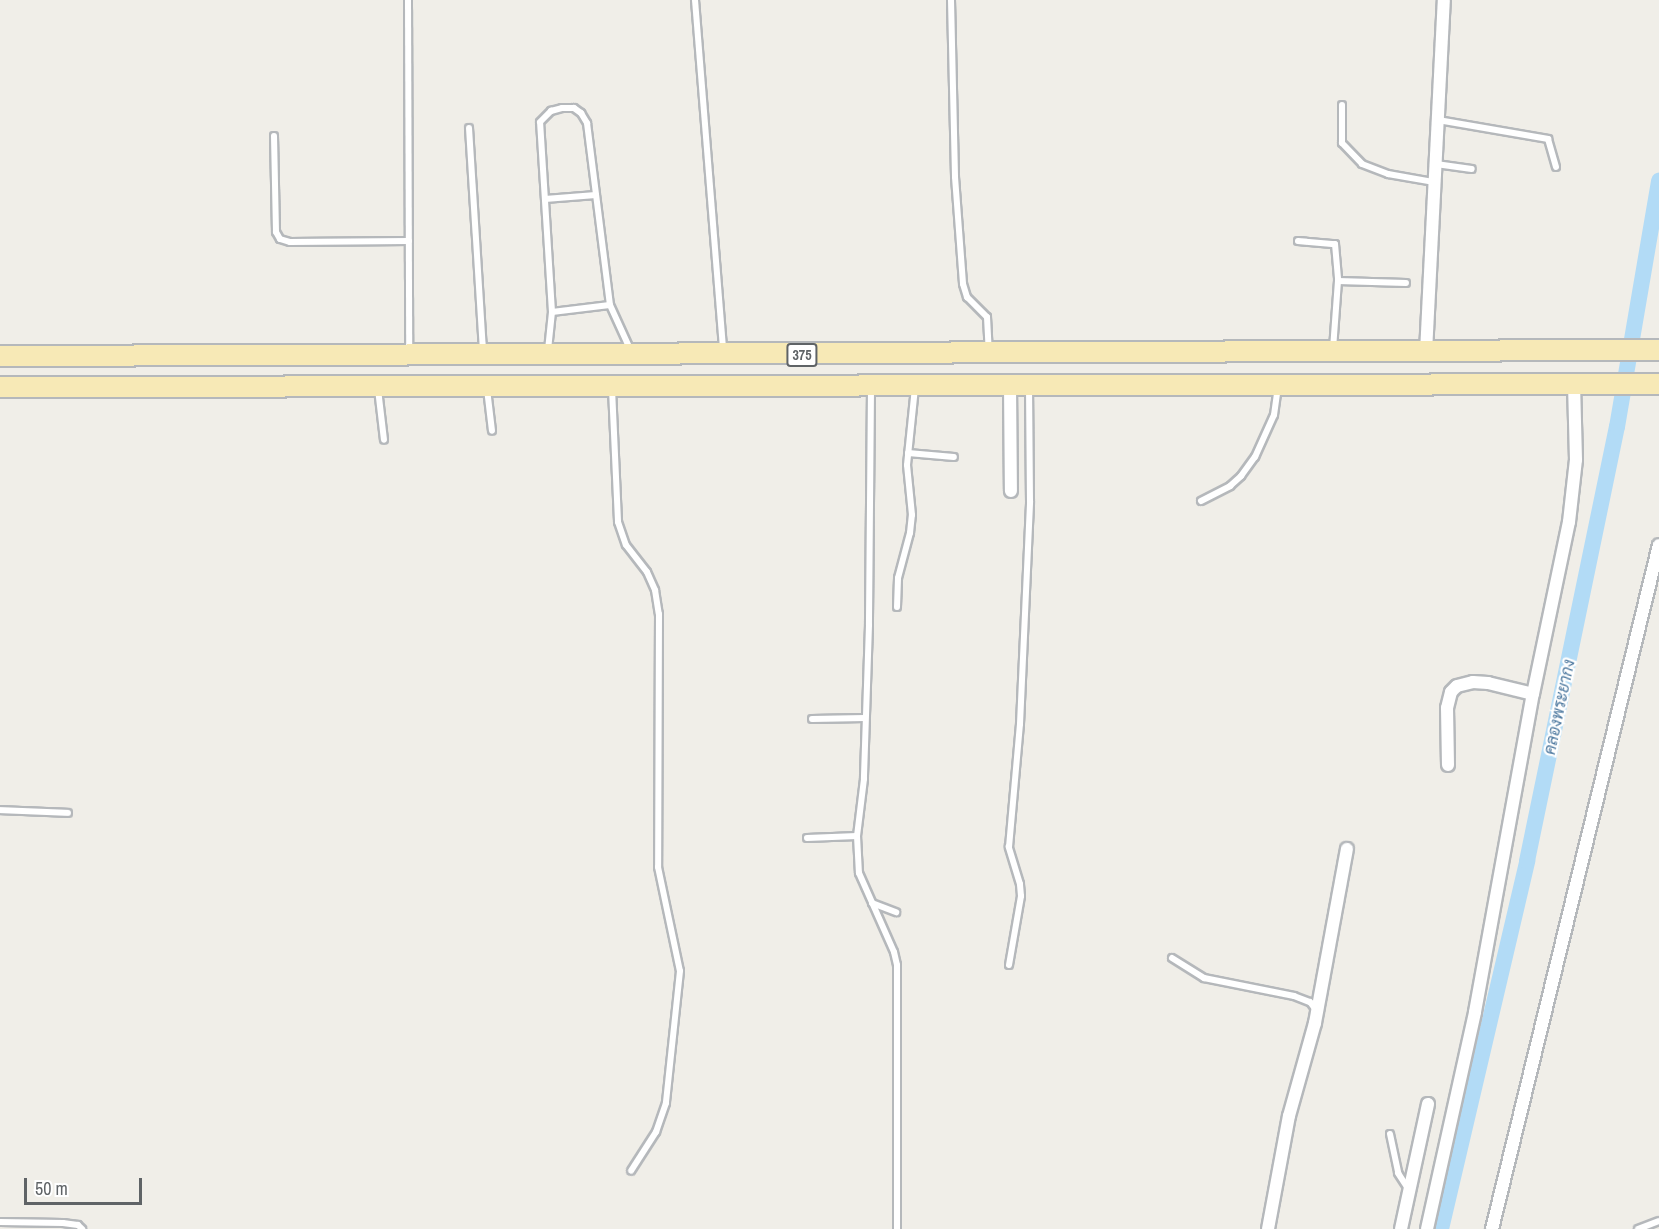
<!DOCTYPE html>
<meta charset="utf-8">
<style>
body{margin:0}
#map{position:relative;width:1659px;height:1229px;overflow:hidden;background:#f0eee8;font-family:"Archivo Narrow",Sarabun,sans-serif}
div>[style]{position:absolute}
.canal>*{height:16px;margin:-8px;padding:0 8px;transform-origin:8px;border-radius:8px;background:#b2dbf6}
.roads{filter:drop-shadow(2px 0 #b5b8bb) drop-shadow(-2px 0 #b5b8bb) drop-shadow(0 2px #b5b8bb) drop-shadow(0 -2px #b5b8bb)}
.service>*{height:6px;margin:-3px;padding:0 3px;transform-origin:3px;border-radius:3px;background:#fff}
.minor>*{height:12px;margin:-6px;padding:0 6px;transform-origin:6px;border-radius:6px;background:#fff}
.primary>*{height:20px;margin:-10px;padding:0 10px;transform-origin:10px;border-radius:10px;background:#f7e9b6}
span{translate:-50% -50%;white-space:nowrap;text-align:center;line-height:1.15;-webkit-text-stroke:4.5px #fff;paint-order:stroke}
.shield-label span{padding:2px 4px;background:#fff;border:2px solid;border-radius:4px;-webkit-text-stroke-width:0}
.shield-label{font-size:14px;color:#5f6366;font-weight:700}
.water-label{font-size:16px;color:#4c789f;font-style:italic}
.scale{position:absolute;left:24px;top:1178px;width:118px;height:27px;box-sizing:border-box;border:3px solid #5f6366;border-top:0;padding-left:8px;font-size:18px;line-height:21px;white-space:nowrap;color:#5f6366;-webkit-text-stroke:4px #fff;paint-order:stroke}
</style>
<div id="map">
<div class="canal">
<div style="left:1441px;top:1229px;width:378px;rotate:-76.8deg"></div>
<div style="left:1527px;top:861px;width:443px;rotate:-78.3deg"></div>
<div style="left:1617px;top:427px;width:250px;rotate:-80.3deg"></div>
</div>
<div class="roads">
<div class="service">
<div style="left:408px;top:0;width:350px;rotate:89.8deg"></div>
<div style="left:695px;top:0;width:352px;rotate:85.4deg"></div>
<div style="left:951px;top:0;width:177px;rotate:88.7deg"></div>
<div style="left:955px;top:177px;width:107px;rotate:85.7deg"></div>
<div style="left:963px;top:284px;width:14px;rotate:73deg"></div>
<div style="left:967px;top:297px;width:28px;rotate:45deg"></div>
<div style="left:987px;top:317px;width:34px;rotate:87deg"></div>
<div style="left:1342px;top:105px;width:38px;rotate:90deg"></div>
<div style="left:1342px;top:143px;width:29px;rotate:46deg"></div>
<div style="left:1362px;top:164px;width:28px;rotate:21deg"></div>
<div style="left:1388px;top:174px;width:47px;rotate:9.9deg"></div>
<div style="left:1438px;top:120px;width:112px;rotate:9.8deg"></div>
<div style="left:1548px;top:139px;width:29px;rotate:74deg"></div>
<div style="left:469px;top:128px;width:224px;rotate:86.4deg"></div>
<div style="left:274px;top:136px;width:96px;rotate:88.8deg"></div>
<div style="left:276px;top:232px;width:8px;rotate:60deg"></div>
<div style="left:280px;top:239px;width:10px;rotate:17deg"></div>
<div style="left:290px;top:242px;width:119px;rotate:-0.5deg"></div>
<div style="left:1436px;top:164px;width:36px;rotate:8deg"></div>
<div style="left:545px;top:199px;width:51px;rotate:-4.5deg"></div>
<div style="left:1298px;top:241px;width:37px;rotate:5deg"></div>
<div style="left:1335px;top:244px;width:37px;rotate:85deg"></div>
<div style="left:552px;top:312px;width:58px;rotate:-6.9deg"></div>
<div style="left:1333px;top:349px;width:68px;rotate:-85.8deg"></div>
<div style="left:1338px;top:281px;width:68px;rotate:1.7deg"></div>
<div style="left:548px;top:350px;width:38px;rotate:-84deg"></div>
<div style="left:552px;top:312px;width:190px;rotate:-93.6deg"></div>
<div style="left:540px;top:122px;width:16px;rotate:-45deg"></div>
<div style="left:551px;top:111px;width:11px;rotate:-15deg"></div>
<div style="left:562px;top:108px;width:12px"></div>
<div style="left:574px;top:108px;width:9px;rotate:36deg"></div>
<div style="left:581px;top:113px;width:12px;rotate:59deg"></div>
<div style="left:587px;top:123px;width:183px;rotate:82.8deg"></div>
<div style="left:610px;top:305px;width:51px;rotate:65.5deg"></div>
<div style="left:378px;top:389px;width:51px;rotate:83.3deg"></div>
<div style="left:487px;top:389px;width:42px;rotate:83.2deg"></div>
<div style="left:612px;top:389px;width:133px;rotate:87.4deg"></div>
<div style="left:618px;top:522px;width:24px;rotate:71deg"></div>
<div style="left:626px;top:545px;width:34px;rotate:52deg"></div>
<div style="left:647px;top:572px;width:20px;rotate:66deg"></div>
<div style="left:655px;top:590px;width:24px;rotate:81deg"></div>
<div style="left:659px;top:614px;width:253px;rotate:90.2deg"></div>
<div style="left:658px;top:867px;width:106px;rotate:78.1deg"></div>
<div style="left:680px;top:971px;width:133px;rotate:96.1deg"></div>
<div style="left:666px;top:1103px;width:31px;rotate:109deg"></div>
<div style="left:656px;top:1132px;width:46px;rotate:122.7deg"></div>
<div style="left:871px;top:389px;width:236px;rotate:90.5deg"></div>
<div style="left:869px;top:625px;width:154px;rotate:91.9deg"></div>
<div style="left:864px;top:779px;width:57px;rotate:97deg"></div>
<div style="left:857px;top:836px;width:37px;rotate:87deg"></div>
<div style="left:859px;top:873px;width:86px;rotate:66.1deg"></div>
<div style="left:894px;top:952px;width:13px;rotate:77deg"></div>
<div style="left:897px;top:965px;width:264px;rotate:90deg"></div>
<div style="left:908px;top:453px;width:46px;rotate:5deg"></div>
<div style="left:1201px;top:501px;width:33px;rotate:-27deg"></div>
<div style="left:1230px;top:486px;width:15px;rotate:-42deg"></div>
<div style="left:1241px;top:476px;width:24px;rotate:-54deg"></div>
<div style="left:1255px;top:457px;width:46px;rotate:-65.7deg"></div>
<div style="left:1274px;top:415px;width:27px;rotate:-82deg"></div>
<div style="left:897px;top:607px;width:29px;rotate:-88deg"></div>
<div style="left:898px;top:578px;width:47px;rotate:-75.1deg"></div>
<div style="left:910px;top:533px;width:18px;rotate:-84deg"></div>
<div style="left:912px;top:515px;width:50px;rotate:-95.7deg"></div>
<div style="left:907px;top:465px;width:77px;rotate:-84.1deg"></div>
<div style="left:812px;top:719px;width:53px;rotate:-1.1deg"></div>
<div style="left:0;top:810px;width:68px;rotate:2.5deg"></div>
<div style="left:807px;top:838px;width:50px;rotate:-2.3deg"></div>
<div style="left:872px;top:903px;width:26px;rotate:21deg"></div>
<div style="left:1172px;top:958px;width:38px;rotate:32deg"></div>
<div style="left:1204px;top:978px;width:92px;rotate:11.3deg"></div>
<div style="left:1294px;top:996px;width:17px;rotate:21deg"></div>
<div style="left:1310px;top:1002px;width:10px;rotate:53deg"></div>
<div style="left:1009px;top:965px;width:70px;rotate:-80.1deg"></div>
<div style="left:1021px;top:896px;width:12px;rotate:-95deg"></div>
<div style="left:1020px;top:884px;width:39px;rotate:-107deg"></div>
<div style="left:1009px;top:847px;width:123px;rotate:-84.9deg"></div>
<div style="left:1020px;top:724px;width:223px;rotate:-87.4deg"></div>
<div style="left:1030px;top:501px;width:112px;rotate:-90.5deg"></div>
<div style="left:1390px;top:1134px;width:40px;rotate:78deg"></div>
<div style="left:1398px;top:1173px;width:20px;rotate:57deg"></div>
<div style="left:0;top:1222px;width:63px;rotate:0.9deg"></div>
<div style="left:63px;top:1223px;width:15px;rotate:8deg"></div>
<div style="left:78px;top:1225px;width:6px;rotate:45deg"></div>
<div style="left:1638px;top:1229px;width:22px;rotate:-21deg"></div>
</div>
<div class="minor">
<div style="left:1426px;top:352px;width:352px;rotate:-87.1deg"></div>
<div style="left:1010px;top:385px;width:106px;rotate:89.5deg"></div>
<div style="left:1448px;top:765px;width:57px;rotate:-91deg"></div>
<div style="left:1447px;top:708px;width:16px;rotate:-76deg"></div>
<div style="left:1451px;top:692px;width:8px;rotate:-45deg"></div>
<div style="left:1457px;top:686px;width:16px;rotate:-14deg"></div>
<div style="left:1473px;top:682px;width:15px;rotate:4deg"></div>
<div style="left:1488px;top:683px;width:46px;rotate:13.7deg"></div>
<div style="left:1268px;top:1229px;width:115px;rotate:-79.5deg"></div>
<div style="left:1289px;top:1116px;width:97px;rotate:-74.4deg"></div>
<div style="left:1315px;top:1023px;width:177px;rotate:-79.6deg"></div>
<div style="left:1401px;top:1229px;width:128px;rotate:-77.8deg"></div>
<div style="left:1427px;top:1229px;width:222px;rotate:-77.5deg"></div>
<div style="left:1475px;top:1012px;width:323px;rotate:-79.7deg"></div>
<div style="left:1533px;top:694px;width:176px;rotate:-78.2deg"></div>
<div style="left:1569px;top:522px;width:62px;rotate:-83.6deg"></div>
<div style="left:1576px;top:460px;width:76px;rotate:-91.5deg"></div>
<div style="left:1492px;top:1229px;width:704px;rotate:-76.28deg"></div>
</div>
<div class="primary">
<div style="left:0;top:356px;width:1659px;rotate:-0.21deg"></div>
<div style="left:0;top:387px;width:1659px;rotate:-0.1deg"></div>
</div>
</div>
<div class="shield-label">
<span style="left:802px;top:355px">375</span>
</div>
<div class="water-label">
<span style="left:1559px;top:707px;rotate:-78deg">คลองพระยากง</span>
</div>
<div class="scale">50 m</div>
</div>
